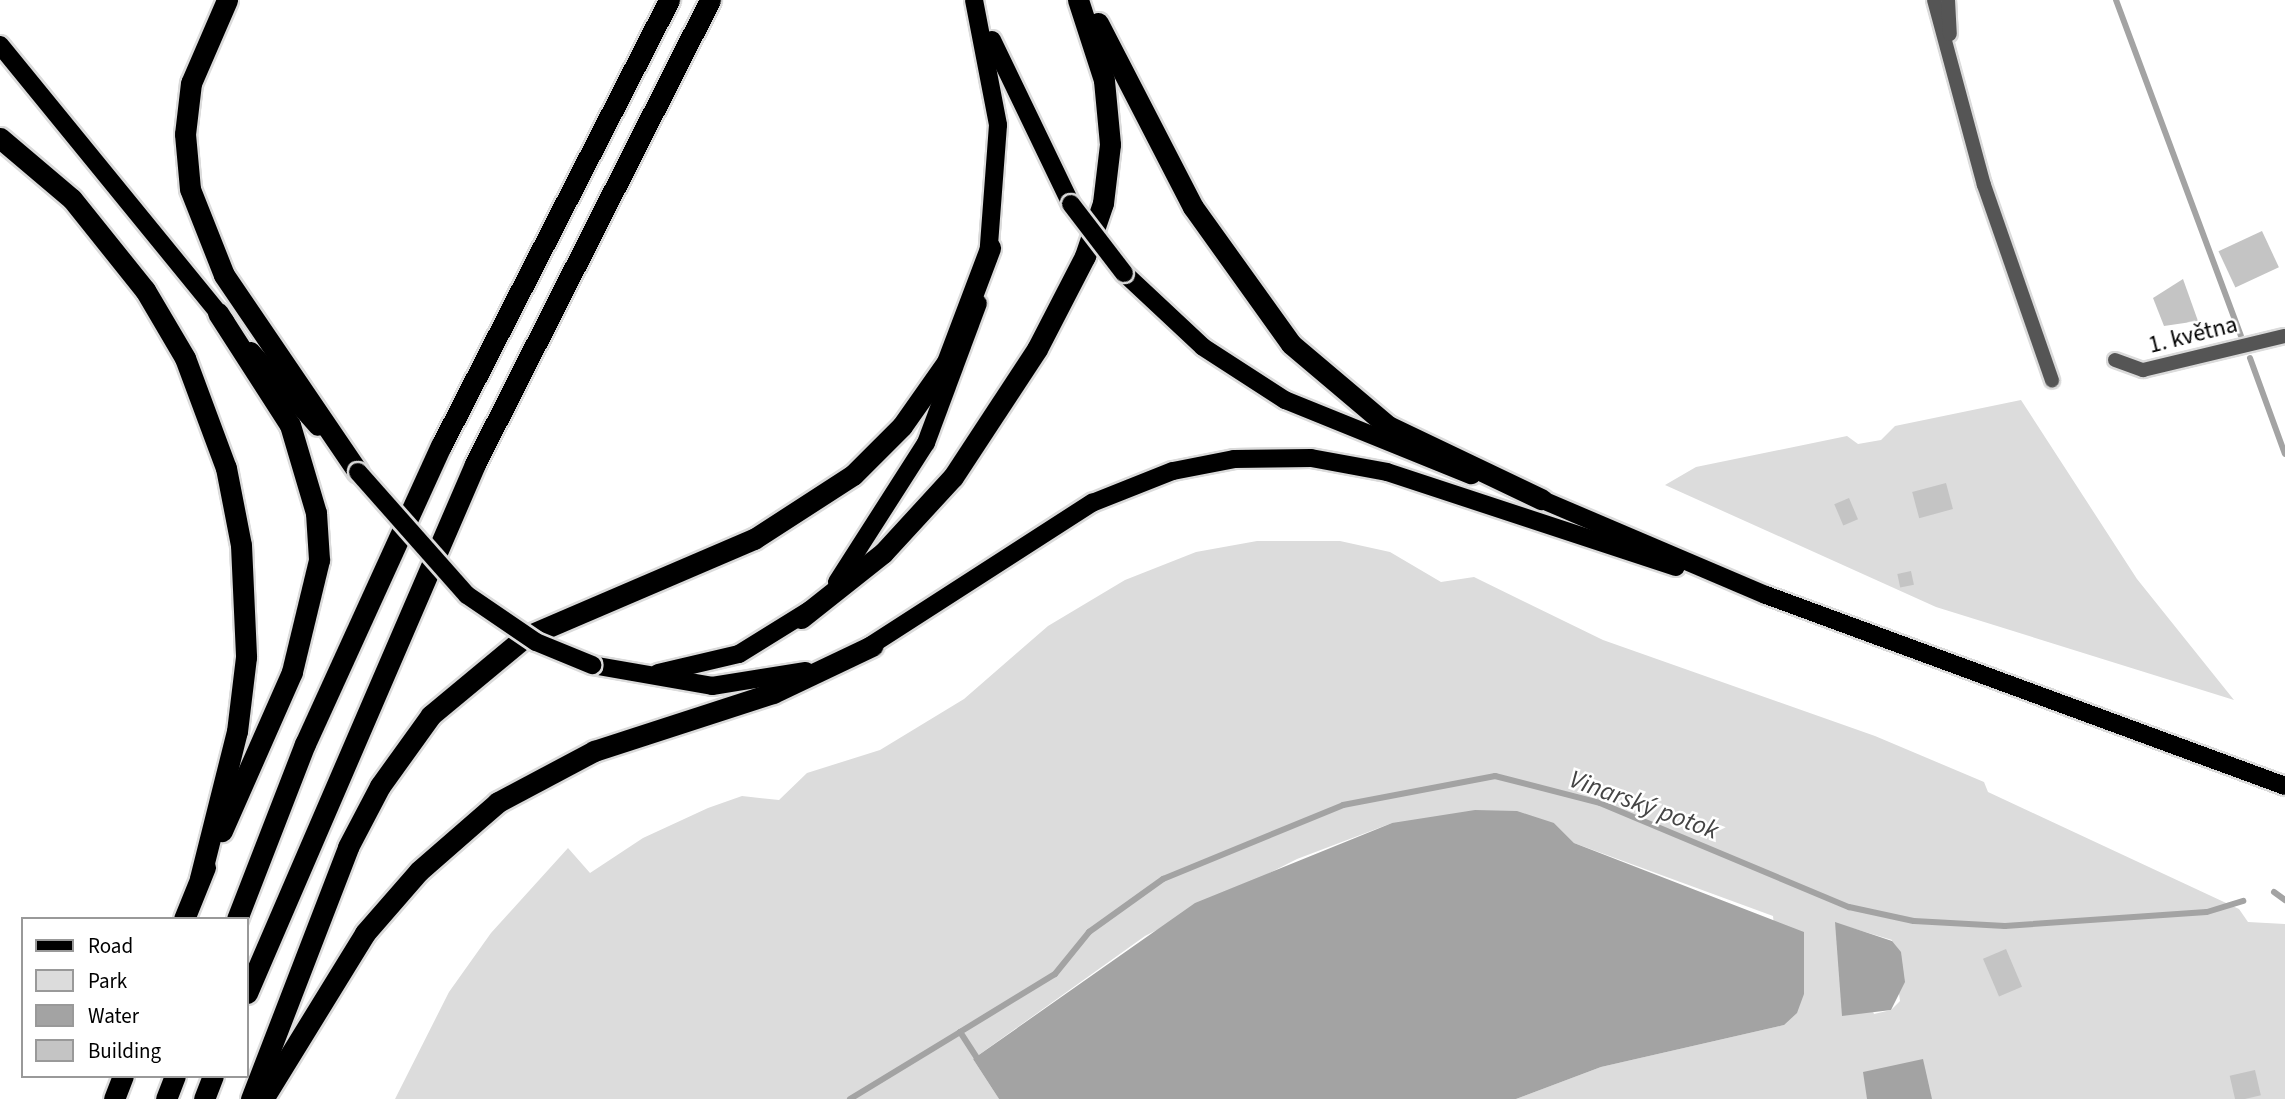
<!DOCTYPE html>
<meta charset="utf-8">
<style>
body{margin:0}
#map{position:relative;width:2285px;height:1099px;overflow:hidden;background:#fff;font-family:"Source Sans 3",sans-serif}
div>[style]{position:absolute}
.green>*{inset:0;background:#dcdcdc}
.water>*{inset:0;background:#a3a3a3}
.stream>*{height:6px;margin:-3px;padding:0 3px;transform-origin:3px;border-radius:3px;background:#a3a3a3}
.building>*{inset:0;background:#c4c4c4;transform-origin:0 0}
.roads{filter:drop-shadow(2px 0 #dbdbdb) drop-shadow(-2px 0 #dbdbdb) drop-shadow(0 2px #dbdbdb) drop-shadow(0 -2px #dbdbdb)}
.street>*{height:14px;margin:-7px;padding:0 7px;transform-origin:7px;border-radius:7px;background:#555}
.primary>*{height:18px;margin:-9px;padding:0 9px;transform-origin:9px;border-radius:9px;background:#000}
.highway>*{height:21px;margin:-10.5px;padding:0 10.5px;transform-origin:10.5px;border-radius:10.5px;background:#000}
.bridges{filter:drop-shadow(2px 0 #dbdbdb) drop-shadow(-2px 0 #dbdbdb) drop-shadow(0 2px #dbdbdb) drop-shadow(0 -2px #dbdbdb)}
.primary-bridge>*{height:18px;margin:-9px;padding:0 9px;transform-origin:9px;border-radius:9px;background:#000}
span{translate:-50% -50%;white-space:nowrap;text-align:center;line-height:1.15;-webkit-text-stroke:5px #fff;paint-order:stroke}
.street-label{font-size:24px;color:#000}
.water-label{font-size:26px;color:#444;font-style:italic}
.legend{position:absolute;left:21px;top:917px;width:228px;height:161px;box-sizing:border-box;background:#fff;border:2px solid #999;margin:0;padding:9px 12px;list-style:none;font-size:21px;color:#000}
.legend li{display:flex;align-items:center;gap:14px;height:35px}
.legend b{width:35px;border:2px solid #999}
</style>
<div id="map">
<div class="green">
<div style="clip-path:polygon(2021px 400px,2137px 579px,2234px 700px,1936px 607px,1665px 485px,1696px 467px,1847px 436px,1858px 444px,1881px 440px,1895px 426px)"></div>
<div style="clip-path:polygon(evenodd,1257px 541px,1340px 541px,1390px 552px,1441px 582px,1474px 577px,1603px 640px,1875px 736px,1984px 782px,1988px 792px,2239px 909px,2248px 922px,2285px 924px,2285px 1099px,1516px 1099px,1601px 1067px,1784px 1025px,1773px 916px,1574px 843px,1554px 823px,1392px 823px,1297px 859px,1145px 936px,973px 1059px,999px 1099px,395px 1099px,449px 992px,491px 933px,568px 848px,590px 873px,643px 838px,708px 808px,742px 796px,779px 800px,807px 773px,880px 750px,964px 699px,1048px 626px,1125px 580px,1196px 552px,1257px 541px,1835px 923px,1892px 940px,1900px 1001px,1891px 1010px,1874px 1014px,1835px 923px)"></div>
</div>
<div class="water">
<div style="clip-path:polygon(1475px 810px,1517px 811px,1554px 823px,1574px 843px,1804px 932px,1804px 994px,1797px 1013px,1784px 1025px,1601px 1067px,1516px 1099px,999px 1099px,973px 1059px,1195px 903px,1392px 823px)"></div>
<div style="clip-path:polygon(1835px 922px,1892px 941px,1901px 952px,1905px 982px,1891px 1010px,1842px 1016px)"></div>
<div style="clip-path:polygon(1923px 1059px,1932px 1099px,1867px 1099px,1863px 1072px)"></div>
</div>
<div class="stream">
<div style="left:2116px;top:0;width:358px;rotate:69.6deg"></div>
<div style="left:2250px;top:358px;width:102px;rotate:70deg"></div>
<div style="left:2274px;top:892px;width:14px;rotate:36deg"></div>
<div style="left:977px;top:1058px;width:31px;rotate:-123deg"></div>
<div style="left:960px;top:1032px;width:111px;rotate:-31.4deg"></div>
<div style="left:1055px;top:974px;width:54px;rotate:-51deg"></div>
<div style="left:1089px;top:932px;width:91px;rotate:-35.6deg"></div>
<div style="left:1163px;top:879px;width:195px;rotate:-22.3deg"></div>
<div style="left:1343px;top:805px;width:155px;rotate:-10.8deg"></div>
<div style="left:1495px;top:776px;width:108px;rotate:14.4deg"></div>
<div style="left:1600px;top:803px;width:270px;rotate:22.7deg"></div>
<div style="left:1849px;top:907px;width:66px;rotate:12.2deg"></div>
<div style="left:1914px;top:921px;width:91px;rotate:3.1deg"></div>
<div style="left:2005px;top:926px;width:202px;rotate:-4deg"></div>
<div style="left:2207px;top:912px;width:38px;rotate:-17deg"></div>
<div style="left:850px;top:1099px;width:129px;rotate:-31.3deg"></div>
</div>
<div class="building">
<div style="left:2262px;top:231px;width:40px;height:48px;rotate:65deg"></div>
<div style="clip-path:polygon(2183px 279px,2198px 321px,2164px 326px,2153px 298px)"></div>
<div style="left:1946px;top:483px;width:27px;height:35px;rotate:75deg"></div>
<div style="left:1849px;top:498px;width:23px;height:16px;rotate:67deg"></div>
<div style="left:1911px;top:571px;width:14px;height:14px;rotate:78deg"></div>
<div style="left:2006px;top:949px;width:41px;height:25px;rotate:67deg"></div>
<div style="left:2255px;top:1070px;width:26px;height:26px;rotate:77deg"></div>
</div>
<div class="roads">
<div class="street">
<div style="left:1934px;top:0;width:192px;rotate:74.9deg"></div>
<div style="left:1984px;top:185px;width:207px;rotate:70.8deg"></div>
<div style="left:1948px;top:0;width:34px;rotate:87deg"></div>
<div style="left:2115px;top:360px;width:30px;rotate:20deg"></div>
<div style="left:2143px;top:370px;width:146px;rotate:-13.5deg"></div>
</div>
<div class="primary">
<div style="left:974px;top:0;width:127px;rotate:79.1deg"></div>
<div style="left:998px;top:125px;width:134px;rotate:94.3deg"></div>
<div style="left:992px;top:40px;width:182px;rotate:64.3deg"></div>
<div style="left:0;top:45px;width:357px;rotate:50.8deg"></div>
<div style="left:1124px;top:273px;width:108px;rotate:43.1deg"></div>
<div style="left:1203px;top:347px;width:98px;rotate:32.9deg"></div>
<div style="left:1285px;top:400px;width:201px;rotate:22deg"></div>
<div style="left:251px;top:351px;width:101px;rotate:48.6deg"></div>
<div style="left:1531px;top:495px;width:255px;rotate:23.1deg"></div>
<div style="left:1766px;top:595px;width:553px;rotate:20.2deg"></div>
<div style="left:837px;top:582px;width:165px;rotate:-57.4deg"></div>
<div style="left:926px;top:443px;width:149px;rotate:-69.6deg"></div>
<div style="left:862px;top:651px;width:274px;rotate:-32.8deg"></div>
<div style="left:1092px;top:503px;width:87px;rotate:-21.6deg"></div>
<div style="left:1173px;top:471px;width:62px;rotate:-11.1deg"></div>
<div style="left:1234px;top:459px;width:77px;rotate:-0.7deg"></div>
<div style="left:1311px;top:458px;width:77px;rotate:10.4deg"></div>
<div style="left:1387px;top:472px;width:304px;rotate:18.2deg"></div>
<div style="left:592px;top:665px;width:122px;rotate:9.9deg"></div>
<div style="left:712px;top:686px;width:95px;rotate:-9.1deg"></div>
<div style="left:658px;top:673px;width:83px;rotate:-13.2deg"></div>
<div style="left:739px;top:654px;width:84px;rotate:-31.8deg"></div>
</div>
<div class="highway">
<div style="left:227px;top:0;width:90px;rotate:113.4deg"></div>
<div style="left:191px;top:83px;width:51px;rotate:96.7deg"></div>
<div style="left:185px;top:134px;width:55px;rotate:84.8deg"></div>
<div style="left:190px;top:189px;width:92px;rotate:68.4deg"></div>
<div style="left:224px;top:275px;width:238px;rotate:55.8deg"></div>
<div style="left:1098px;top:23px;width:207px;rotate:62.7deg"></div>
<div style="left:1193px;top:207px;width:168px;rotate:54.4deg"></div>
<div style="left:1291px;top:344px;width:127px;rotate:40.2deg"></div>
<div style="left:1388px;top:426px;width:170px;rotate:25.5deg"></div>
<div style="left:0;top:138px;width:94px;rotate:40.3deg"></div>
<div style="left:72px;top:199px;width:117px;rotate:51.3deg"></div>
<div style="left:145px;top:290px;width:79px;rotate:59.5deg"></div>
<div style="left:185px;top:358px;width:117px;rotate:69.6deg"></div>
<div style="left:226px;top:468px;width:78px;rotate:79deg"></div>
<div style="left:241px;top:545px;width:112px;rotate:87.4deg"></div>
<div style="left:246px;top:657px;width:75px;rotate:96.9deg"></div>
<div style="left:237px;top:731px;width:152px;rotate:104.1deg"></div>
<div style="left:218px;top:313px;width:133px;rotate:57.3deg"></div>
<div style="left:290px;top:425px;width:92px;rotate:73.5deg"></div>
<div style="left:316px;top:513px;width:47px;rotate:86.3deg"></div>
<div style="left:319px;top:560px;width:115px;rotate:103.6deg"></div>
<div style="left:292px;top:672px;width:174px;rotate:113.8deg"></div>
<div style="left:801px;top:618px;width:105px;rotate:-38.4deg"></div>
<div style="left:883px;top:553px;width:103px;rotate:-47.4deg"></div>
<div style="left:953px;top:477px;width:153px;rotate:-56.7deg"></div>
<div style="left:1037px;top:349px;width:105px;rotate:-62.7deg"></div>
<div style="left:1085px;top:256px;width:56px;rotate:-71.2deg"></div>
<div style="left:1103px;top:203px;width:59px;rotate:-83.2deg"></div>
<div style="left:1110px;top:144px;width:64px;rotate:-95.4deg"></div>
<div style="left:1104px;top:80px;width:84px;rotate:-108deg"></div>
<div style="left:184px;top:919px;width:56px;rotate:-68deg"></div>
<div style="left:237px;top:919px;width:188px;rotate:-68.8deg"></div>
<div style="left:305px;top:744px;width:328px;rotate:-65.5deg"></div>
<div style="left:441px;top:446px;width:501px;rotate:-62.92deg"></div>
<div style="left:247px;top:993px;width:576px;rotate:-66.68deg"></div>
<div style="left:475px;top:464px;width:520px;rotate:-63.14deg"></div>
<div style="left:114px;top:1099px;width:25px;rotate:-69deg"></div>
<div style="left:166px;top:1099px;width:25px;rotate:-69deg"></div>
<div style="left:204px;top:1099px;width:25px;rotate:-69deg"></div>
<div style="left:251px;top:1099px;width:270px;rotate:-68.9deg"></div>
<div style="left:348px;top:847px;width:69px;rotate:-62.3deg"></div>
<div style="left:380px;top:786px;width:87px;rotate:-54.3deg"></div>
<div style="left:431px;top:715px;width:122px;rotate:-39.7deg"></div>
<div style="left:525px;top:637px;width:249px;rotate:-23.2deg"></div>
<div style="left:754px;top:539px;width:118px;rotate:-32.9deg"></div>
<div style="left:853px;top:475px;width:69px;rotate:-45deg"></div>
<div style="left:902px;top:426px;width:78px;rotate:-54.9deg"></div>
<div style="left:947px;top:362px;width:122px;rotate:-69.3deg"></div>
<div style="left:263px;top:1099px;width:195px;rotate:-58.4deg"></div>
<div style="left:365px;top:933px;width:82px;rotate:-48.9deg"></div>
<div style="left:419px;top:871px;width:105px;rotate:-41.1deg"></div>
<div style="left:498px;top:802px;width:109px;rotate:-28deg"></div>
<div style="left:594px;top:751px;width:188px;rotate:-18deg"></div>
<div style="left:773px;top:693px;width:110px;rotate:-25.4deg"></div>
</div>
</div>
<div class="bridges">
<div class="primary-bridge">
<div style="left:1071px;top:204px;width:87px;rotate:52.5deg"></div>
<div style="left:358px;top:472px;width:164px;rotate:48.5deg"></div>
<div style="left:467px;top:595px;width:83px;rotate:34.3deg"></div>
<div style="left:536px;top:642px;width:61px;rotate:22.3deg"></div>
</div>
</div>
<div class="street-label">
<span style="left:2193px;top:335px;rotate:-14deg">1. května</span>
</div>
<div class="water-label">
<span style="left:1644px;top:805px;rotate:20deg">Vinarský potok</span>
</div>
<ul class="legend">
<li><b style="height:9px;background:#000"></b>Road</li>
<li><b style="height:19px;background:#dcdcdc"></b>Park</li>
<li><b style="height:19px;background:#a3a3a3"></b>Water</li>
<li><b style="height:19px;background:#c4c4c4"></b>Building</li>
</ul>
</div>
